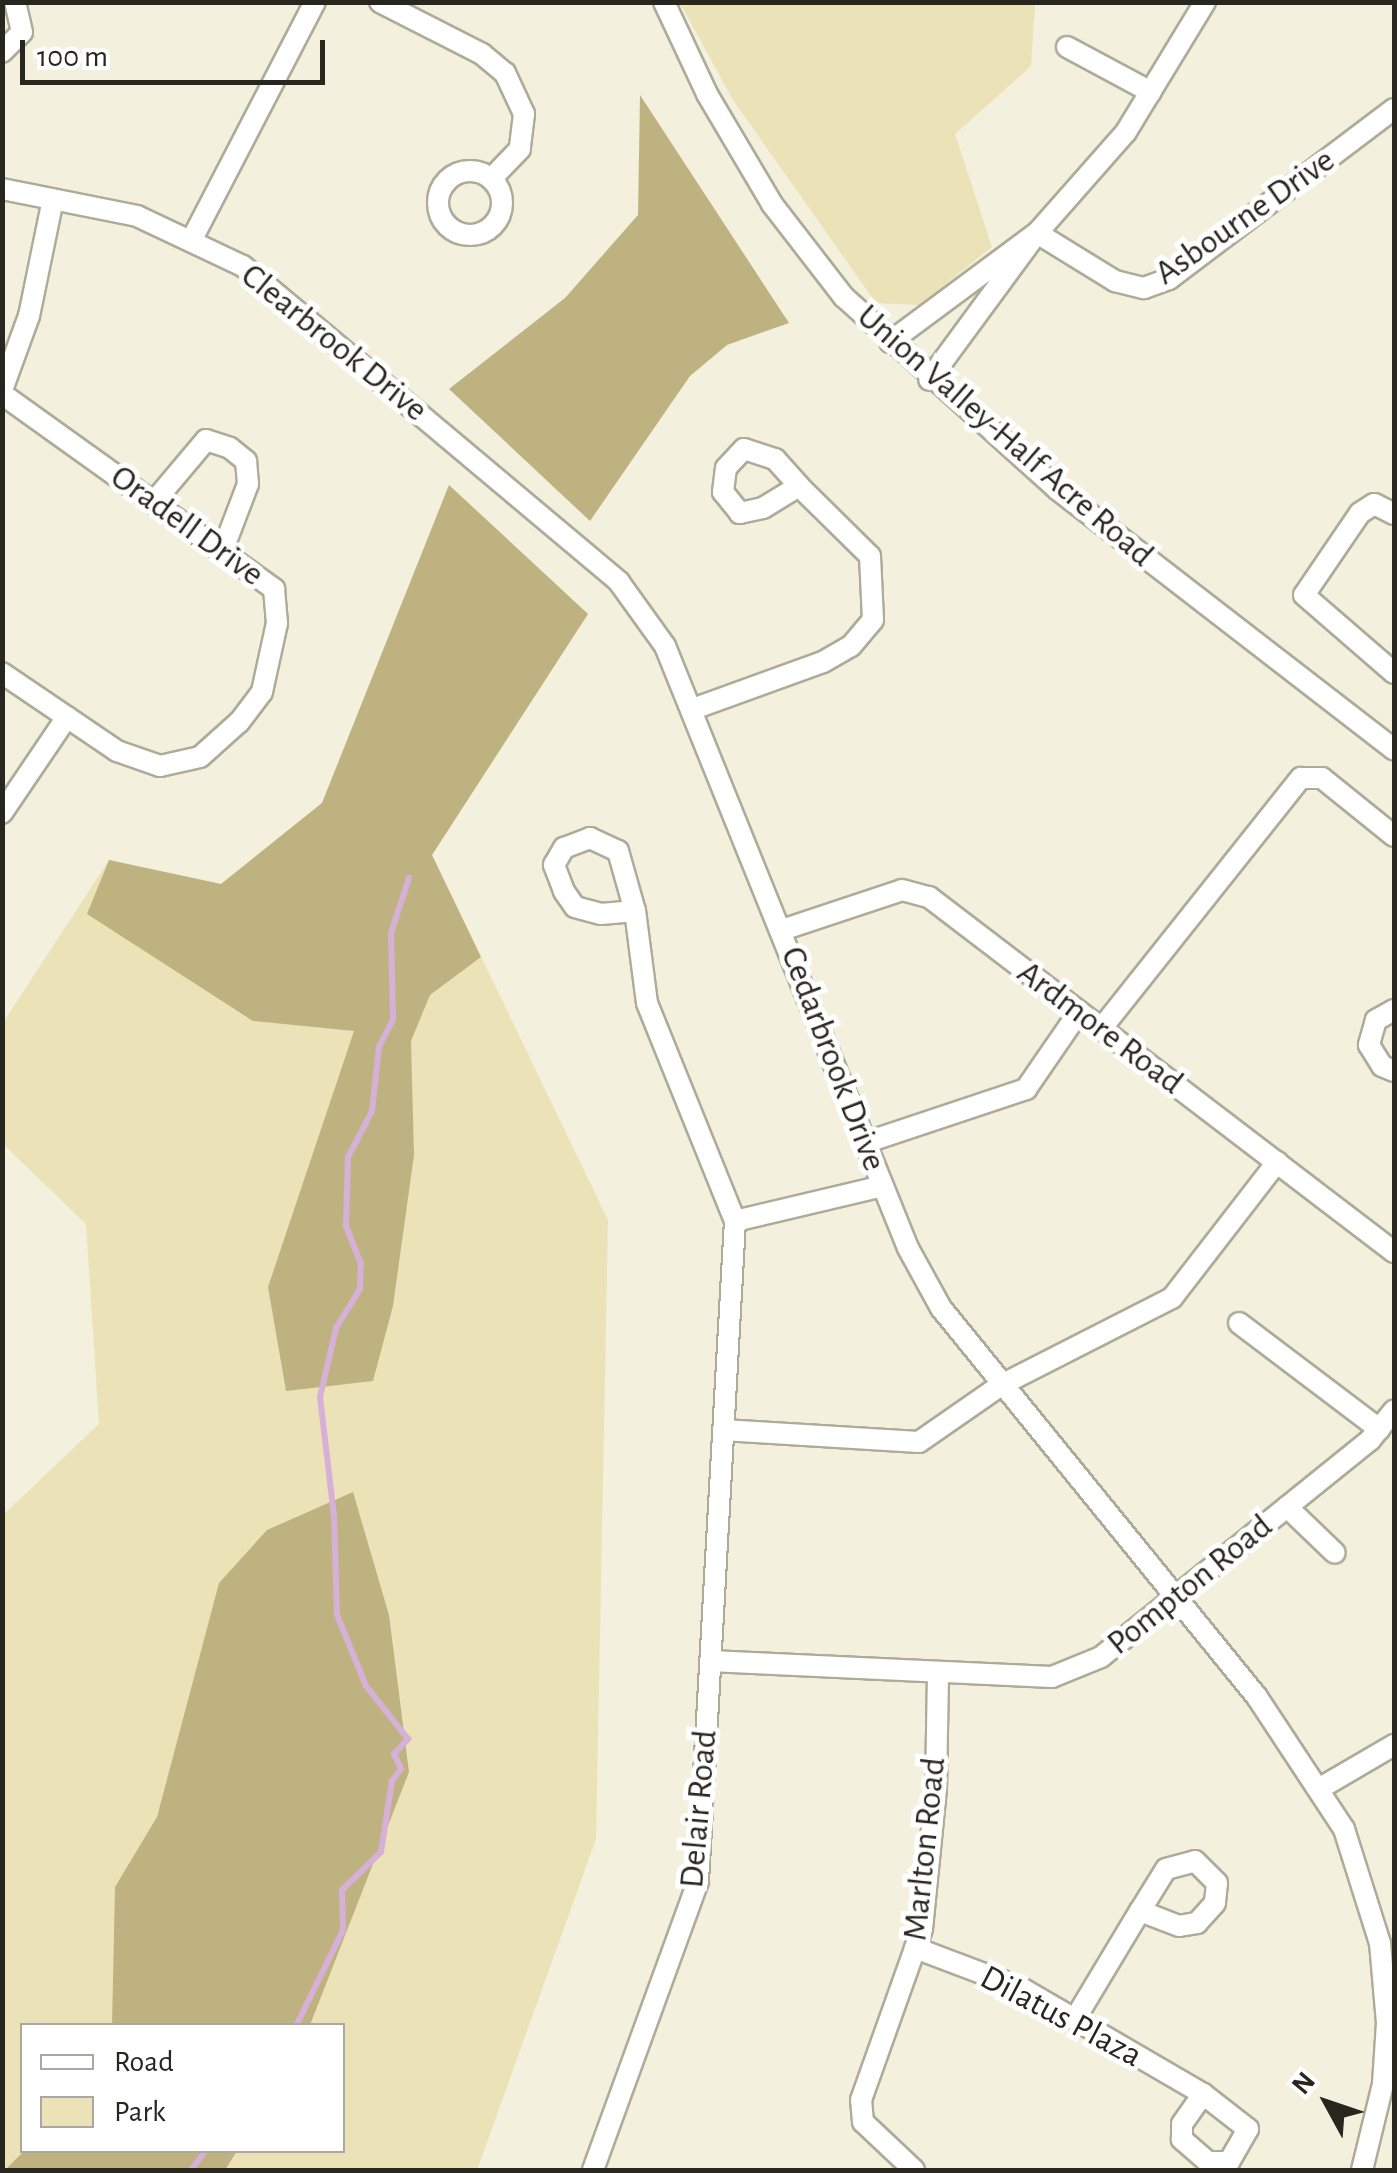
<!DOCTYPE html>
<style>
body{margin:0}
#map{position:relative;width:1397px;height:2173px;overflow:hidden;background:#f3f0dd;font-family:"Alegreya Sans",sans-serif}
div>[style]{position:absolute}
.green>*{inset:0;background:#ece2b7}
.forest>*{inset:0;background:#beb380}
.stream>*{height:6px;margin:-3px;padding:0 3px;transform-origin:3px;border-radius:3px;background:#d7b0d7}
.roads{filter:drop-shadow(2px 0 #aeab99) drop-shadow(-2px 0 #aeab99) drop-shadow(0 2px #aeab99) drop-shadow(0 -2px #aeab99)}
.minor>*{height:20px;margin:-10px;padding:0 10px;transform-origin:10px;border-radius:10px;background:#fff}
.minor>.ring{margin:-10px;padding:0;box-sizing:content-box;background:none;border:20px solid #fff;border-radius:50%}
span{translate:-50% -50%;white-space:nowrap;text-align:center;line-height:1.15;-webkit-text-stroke:10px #fff;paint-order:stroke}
.street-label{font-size:35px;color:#27261f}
.frame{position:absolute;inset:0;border:5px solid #27261f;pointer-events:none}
.legend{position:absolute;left:20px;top:2023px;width:325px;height:130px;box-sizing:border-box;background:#fff;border:2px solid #a9a8a5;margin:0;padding:12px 18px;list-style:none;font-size:30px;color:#27261f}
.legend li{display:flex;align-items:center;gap:20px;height:50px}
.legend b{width:50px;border:2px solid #a9a8a5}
.north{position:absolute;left:1277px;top:2053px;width:100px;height:100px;-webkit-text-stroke:8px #fff;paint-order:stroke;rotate:310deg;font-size:28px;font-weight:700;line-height:40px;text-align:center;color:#27261f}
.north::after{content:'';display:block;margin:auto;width:35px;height:45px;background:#27261f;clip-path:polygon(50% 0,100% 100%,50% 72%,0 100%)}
.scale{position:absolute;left:20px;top:40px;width:305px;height:45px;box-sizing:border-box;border:5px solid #27261f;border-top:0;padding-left:12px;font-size:30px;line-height:35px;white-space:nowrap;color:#27261f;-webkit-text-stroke:8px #fff;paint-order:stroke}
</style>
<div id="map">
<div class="green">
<div style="clip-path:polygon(680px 3px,1035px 3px,1031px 66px,955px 134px,992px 247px,919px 305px,876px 303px,733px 100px)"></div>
<div style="clip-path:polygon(evenodd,449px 485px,588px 614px,432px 855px,608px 1220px,596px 1839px,477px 2170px,3px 2170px,2px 1516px,99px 1424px,86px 1224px,3px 1144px,3px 1023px,109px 860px,221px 884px,322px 803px,449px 485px,22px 2026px,342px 2026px,342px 2150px,22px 2150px,22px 2026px)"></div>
</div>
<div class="forest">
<div style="clip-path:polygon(640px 95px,789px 323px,727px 345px,690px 376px,590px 521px,449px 389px,565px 298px,638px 215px)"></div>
<div style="clip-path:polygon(449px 485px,588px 614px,432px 855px,481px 957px,430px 995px,411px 1041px,414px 1155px,393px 1306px,373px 1381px,286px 1391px,268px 1287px,354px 1031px,253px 1021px,87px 914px,109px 860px,221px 884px,322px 803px)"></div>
<div style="clip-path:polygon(353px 1492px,389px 1615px,409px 1772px,310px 2025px,112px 2025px,115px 1887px,157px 1817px,219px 1583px,267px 1530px)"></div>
<div style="clip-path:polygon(25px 2150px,237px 2150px,237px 2151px,225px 2170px,5px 2170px)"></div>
</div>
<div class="stream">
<div style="left:296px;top:2026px;width:107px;rotate:-63.9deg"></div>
<div style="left:343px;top:1930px;width:40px;rotate:-91.4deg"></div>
<div style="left:342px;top:1890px;width:54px;rotate:-44.3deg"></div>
<div style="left:381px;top:1852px;width:72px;rotate:-81.2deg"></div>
<div style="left:392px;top:1781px;width:15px;rotate:-53deg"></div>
<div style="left:401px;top:1769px;width:17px;rotate:-115deg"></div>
<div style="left:394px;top:1754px;width:21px;rotate:-47deg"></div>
<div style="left:408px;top:1739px;width:68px;rotate:-128.4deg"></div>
<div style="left:366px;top:1686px;width:77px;rotate:-112.2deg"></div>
<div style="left:337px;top:1615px;width:99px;rotate:-91.7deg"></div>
<div style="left:334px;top:1516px;width:120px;rotate:-96.7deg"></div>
<div style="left:320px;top:1397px;width:71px;rotate:-76.9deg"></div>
<div style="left:336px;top:1328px;width:46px;rotate:-58.4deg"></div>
<div style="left:360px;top:1289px;width:25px;rotate:-88deg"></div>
<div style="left:361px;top:1264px;width:41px;rotate:-111.5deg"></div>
<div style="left:346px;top:1226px;width:69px;rotate:-88.3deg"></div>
<div style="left:348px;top:1157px;width:52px;rotate:-62.4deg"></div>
<div style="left:372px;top:1111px;width:64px;rotate:-83.8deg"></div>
<div style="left:379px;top:1047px;width:31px;rotate:-63deg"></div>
<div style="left:393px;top:1019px;width:86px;rotate:-91.3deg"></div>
<div style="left:391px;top:933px;width:58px;rotate:-71.9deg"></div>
<div style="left:191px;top:2170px;width:25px;rotate:-53deg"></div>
</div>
<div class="roads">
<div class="minor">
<div style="left:380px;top:2px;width:114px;rotate:27deg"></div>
<div style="left:482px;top:54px;width:30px;rotate:40deg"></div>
<div style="left:505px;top:73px;width:45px;rotate:65.1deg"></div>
<div style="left:524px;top:114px;width:35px;rotate:97deg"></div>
<div style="left:520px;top:149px;width:40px;rotate:134deg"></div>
<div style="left:664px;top:2px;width:102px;rotate:64.9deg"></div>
<div style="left:707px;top:94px;width:128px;rotate:59.4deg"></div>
<div style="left:772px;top:204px;width:118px;rotate:52.3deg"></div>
<div style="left:844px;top:297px;width:287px;rotate:42deg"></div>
<div style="left:1057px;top:489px;width:426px;rotate:37.7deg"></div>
<div style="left:1205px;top:2px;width:152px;rotate:121.3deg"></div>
<div style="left:1126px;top:132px;width:135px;rotate:131.4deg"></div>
<div style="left:1037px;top:233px;width:92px;rotate:31.6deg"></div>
<div style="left:1115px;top:281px;width:30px;rotate:14deg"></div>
<div style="left:1144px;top:288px;width:27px;rotate:-20deg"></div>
<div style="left:1169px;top:279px;width:282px;rotate:-37.1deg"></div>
<div style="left:1067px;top:47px;width:95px;rotate:28.2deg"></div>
<div style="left:2px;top:52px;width:28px;rotate:-45deg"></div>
<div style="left:22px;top:32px;width:31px;rotate:-103deg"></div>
<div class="ring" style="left:438px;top:171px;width:44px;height:44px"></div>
<div style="left:2px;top:189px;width:138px;rotate:11.3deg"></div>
<div style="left:137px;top:216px;width:117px;rotate:25.3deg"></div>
<div style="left:243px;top:266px;width:491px;rotate:40deg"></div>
<div style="left:619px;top:582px;width:79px;rotate:54.3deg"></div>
<div style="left:665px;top:646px;width:649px;rotate:68.02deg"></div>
<div style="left:908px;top:1248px;width:68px;rotate:61.2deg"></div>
<div style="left:941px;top:1308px;width:501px;rotate:50.91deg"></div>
<div style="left:1257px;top:1697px;width:158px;rotate:56.6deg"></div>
<div style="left:1344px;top:1829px;width:120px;rotate:72.5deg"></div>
<div style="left:1380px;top:1943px;width:80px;rotate:85deg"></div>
<div style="left:1387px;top:2023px;width:61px;rotate:93.8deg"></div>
<div style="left:1383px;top:2084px;width:89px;rotate:103.7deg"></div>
<div style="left:191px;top:241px;width:269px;rotate:-62.6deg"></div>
<div style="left:890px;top:342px;width:183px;rotate:-36.6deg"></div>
<div style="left:1037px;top:233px;width:182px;rotate:126.3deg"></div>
<div style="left:2px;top:390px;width:79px;rotate:-70deg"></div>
<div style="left:29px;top:316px;width:119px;rotate:-78.4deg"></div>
<div style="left:2px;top:394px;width:335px;rotate:35.6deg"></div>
<div style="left:274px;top:589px;width:34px;rotate:85deg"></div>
<div style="left:277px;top:623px;width:71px;rotate:102.3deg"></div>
<div style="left:262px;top:692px;width:38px;rotate:127deg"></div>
<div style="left:239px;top:722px;width:52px;rotate:138.1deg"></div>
<div style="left:200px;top:757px;width:41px;rotate:167.3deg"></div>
<div style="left:160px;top:766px;width:46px;rotate:-160.8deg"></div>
<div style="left:117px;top:751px;width:139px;rotate:-145.9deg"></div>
<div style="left:744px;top:449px;width:33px;rotate:18deg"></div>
<div style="left:775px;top:459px;width:36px;rotate:48deg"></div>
<div style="left:799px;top:486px;width:42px;rotate:148.6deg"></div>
<div style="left:763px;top:508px;width:24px;rotate:168deg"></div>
<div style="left:740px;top:513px;width:27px;rotate:-129deg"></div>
<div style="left:723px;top:492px;width:24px;rotate:-83deg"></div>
<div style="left:726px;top:468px;width:26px;rotate:-47deg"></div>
<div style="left:153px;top:503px;width:82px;rotate:-49.9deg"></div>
<div style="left:206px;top:440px;width:25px;rotate:18deg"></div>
<div style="left:230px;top:448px;width:21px;rotate:39deg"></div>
<div style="left:246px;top:461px;width:23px;rotate:85deg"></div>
<div style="left:248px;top:484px;width:73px;rotate:110.9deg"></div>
<div style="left:1394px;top:514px;width:22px;rotate:-153deg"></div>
<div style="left:1374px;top:504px;width:17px;rotate:147deg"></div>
<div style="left:1360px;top:513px;width:99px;rotate:124.3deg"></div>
<div style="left:1304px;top:595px;width:119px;rotate:40.9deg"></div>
<div style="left:693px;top:709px;width:138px;rotate:-19.9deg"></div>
<div style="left:823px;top:662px;width:32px;rotate:-30deg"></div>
<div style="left:851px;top:646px;width:34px;rotate:-50deg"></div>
<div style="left:873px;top:620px;width:64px;rotate:-92.7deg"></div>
<div style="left:870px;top:556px;width:100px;rotate:-135.4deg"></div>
<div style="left:2px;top:813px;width:116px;rotate:-55.9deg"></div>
<div style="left:590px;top:838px;width:31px;rotate:25deg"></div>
<div style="left:618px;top:851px;width:62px;rotate:74.2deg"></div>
<div style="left:635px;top:911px;width:34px;rotate:175deg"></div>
<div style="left:601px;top:914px;width:27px;rotate:-165deg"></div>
<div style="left:575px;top:907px;width:19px;rotate:-125deg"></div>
<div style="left:564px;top:891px;width:28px;rotate:-111deg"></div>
<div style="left:554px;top:865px;width:20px;rotate:-60deg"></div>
<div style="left:564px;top:848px;width:28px;rotate:-21deg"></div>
<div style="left:782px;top:930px;width:126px;rotate:-18.4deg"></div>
<div style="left:902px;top:890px;width:28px;rotate:15deg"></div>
<div style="left:929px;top:897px;width:585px;rotate:37.36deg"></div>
<div style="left:1394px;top:1010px;width:21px;rotate:151deg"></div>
<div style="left:1376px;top:1020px;width:26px;rotate:106deg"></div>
<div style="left:1369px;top:1045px;width:25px;rotate:58deg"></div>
<div style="left:1382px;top:1066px;width:13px;rotate:23deg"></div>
<div style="left:1101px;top:1029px;width:321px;rotate:-51.5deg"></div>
<div style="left:1301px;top:778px;width:21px"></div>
<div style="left:1322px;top:778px;width:92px;rotate:38.9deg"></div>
<div style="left:867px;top:1142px;width:168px;rotate:-18.4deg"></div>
<div style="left:1026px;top:1089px;width:93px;rotate:-55.5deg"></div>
<div style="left:735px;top:1221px;width:152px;rotate:-13.3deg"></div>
<div style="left:1239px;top:1323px;width:176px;rotate:37.1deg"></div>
<div style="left:723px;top:1430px;width:196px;rotate:3.5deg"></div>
<div style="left:919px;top:1442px;width:100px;rotate:-34.8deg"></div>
<div style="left:1001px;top:1385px;width:192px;rotate:-27deg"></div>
<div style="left:1172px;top:1298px;width:172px;rotate:-52.3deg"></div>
<div style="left:1287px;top:1507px;width:66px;rotate:43.8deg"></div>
<div style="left:710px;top:1661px;width:342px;rotate:2.7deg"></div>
<div style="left:1052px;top:1677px;width:53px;rotate:-22.2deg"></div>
<div style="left:1101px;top:1657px;width:346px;rotate:-38.9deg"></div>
<div style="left:1370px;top:1440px;width:38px;rotate:-51deg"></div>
<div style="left:1322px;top:1787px;width:83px;rotate:-30.3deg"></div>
<div style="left:915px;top:1948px;width:113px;rotate:20.7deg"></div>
<div style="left:1021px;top:1988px;width:211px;rotate:30.2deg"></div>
<div style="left:1075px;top:2019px;width:126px;rotate:-59deg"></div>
<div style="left:1140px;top:1911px;width:49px;rotate:-58.2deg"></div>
<div style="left:1166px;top:1869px;width:30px;rotate:-15deg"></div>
<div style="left:1195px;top:1861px;width:31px;rotate:45deg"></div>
<div style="left:1217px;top:1883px;width:20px;rotate:96deg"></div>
<div style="left:1215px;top:1903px;width:27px;rotate:132deg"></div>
<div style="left:1197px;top:1923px;width:18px;rotate:171deg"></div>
<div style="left:1179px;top:1926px;width:42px;rotate:-159deg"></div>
<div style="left:1203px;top:2094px;width:57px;rotate:37.9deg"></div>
<div style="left:1248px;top:2129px;width:38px;rotate:120deg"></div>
<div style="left:1229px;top:2162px;width:21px;rotate:180deg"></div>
<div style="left:1208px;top:2162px;width:35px;rotate:-139deg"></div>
<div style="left:1182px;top:2139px;width:15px;rotate:-90deg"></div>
<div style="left:1182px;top:2124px;width:37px;rotate:-55deg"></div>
<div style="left:593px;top:2170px;width:307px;rotate:-70deg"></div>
<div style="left:698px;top:1881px;width:661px;rotate:-86.79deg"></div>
<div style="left:735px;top:1221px;width:235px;rotate:-112deg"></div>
<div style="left:647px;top:1003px;width:93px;rotate:-97.4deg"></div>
<div style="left:914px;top:2170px;width:70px;rotate:-136.7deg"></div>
<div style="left:863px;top:2122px;width:22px;rotate:-95deg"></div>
<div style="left:861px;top:2100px;width:182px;rotate:-70.4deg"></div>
<div style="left:922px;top:1929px;width:141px;rotate:-84.3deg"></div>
<div style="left:936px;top:1789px;width:113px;rotate:-89deg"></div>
</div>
</div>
<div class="street-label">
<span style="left:1245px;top:217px;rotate:-35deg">Asbourne Drive</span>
<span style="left:334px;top:343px;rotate:39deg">Clearbrook Drive</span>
<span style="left:1005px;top:436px;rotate:41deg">Union Valley-Half Acre Road</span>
<span style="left:187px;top:526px;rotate:36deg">Oradell Drive</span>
<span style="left:1100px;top:1028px;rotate:37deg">Ardmore Road</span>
<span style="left:833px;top:1059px;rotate:69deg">Cedarbrook Drive</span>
<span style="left:1190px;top:1585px;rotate:-39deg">Pompton Road</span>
<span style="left:699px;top:1809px;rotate:-85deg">Delair Road</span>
<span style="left:925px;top:1849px;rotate:-84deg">Marlton Road</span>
<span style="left:1061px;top:2017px;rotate:28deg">Dilatus Plaza</span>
</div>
<div class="frame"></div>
<ul class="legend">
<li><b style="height:12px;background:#fff"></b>Road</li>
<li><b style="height:28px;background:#ece2b7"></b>Park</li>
</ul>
<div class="north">N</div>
<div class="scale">100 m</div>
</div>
